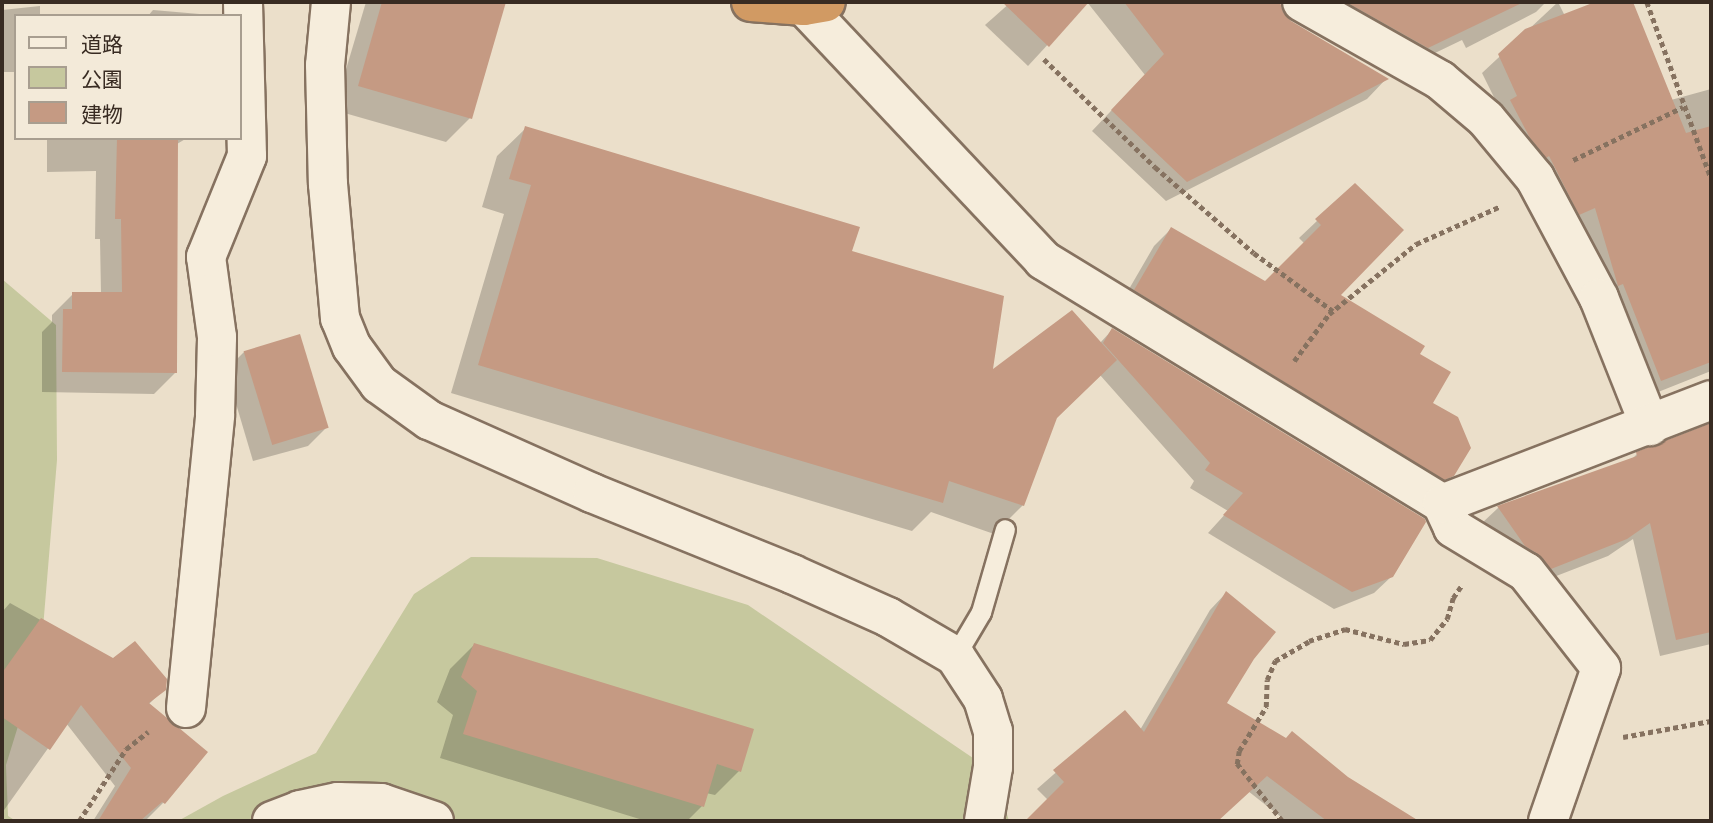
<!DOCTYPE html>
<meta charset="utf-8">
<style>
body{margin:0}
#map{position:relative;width:1713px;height:823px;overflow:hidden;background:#ebdfca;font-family:Bitter,"Noto Sans JP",serif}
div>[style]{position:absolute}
.green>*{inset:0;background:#c6c89e}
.shadow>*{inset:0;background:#0003}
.building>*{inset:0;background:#c59a83;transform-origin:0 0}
.path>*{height:4.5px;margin-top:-2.25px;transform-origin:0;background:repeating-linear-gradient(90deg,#867260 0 5px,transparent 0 8.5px)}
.roads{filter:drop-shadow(2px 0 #867260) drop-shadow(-2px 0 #867260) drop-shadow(0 2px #867260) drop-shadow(0 -2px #867260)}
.lane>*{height:19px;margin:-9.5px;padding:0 9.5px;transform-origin:9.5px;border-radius:9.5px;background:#f6eddc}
.street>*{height:38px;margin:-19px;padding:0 19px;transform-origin:19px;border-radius:19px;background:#f6eddc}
.highway>*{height:38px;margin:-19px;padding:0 19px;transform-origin:19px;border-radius:19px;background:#d19a63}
span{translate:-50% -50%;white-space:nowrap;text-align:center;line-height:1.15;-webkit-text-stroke:6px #f3ead9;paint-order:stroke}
.frame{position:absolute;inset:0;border:4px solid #382b22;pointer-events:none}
.legend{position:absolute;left:14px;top:14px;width:228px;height:126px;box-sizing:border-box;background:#f3ead9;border:2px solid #a89e90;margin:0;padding:9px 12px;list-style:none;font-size:21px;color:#382b22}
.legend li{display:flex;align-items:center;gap:14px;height:35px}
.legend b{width:35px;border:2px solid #a89e90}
</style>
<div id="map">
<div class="green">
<div style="clip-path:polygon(2px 279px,56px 325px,57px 460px,41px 652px,6px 765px,8px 816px,16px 821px,2px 821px)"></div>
<div style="clip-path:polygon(471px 557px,597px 558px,748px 605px,995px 773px,1009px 821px,178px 821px,223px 796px,316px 753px,414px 594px)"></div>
</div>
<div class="shadow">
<div style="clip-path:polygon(366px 2px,504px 4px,470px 118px,446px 142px,334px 110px)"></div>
<div style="clip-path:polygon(1011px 2px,1087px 2px,1028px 66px,985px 25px)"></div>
<div style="clip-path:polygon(1087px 2px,1278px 2px,1281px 13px,1290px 22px,1386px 79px,1367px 99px,1166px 201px,1092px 131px,1145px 75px)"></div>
<div style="clip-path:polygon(1288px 2px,1546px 2px,1536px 12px,1466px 48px,1462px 40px,1406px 67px)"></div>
<div style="clip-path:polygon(1558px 2px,1565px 16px,1599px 2px,1631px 2px,1671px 100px,1711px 89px,1711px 371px,1643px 398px,1482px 73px)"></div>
<div style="clip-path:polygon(40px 6px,40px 16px,16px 16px,16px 72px,2px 72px,2px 10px)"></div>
<div style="clip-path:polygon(153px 10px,211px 15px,211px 16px,148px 16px)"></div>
<div style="clip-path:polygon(526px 128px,850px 252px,990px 373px,1100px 343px,1112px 330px,1392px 576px,1374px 593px,1334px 609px,1208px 533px,1228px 511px,1190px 488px,1194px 481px,1100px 375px,1055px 419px,1023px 505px,994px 534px,931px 512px,912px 531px,451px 393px,504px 214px,482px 207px,497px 156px)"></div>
<div style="clip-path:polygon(47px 138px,187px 138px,177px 144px,175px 373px,154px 394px,42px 392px,42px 332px,52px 322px,52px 315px,73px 294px,101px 294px,100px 239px,95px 239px,96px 171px,47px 172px)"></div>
<div style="clip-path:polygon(1355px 185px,1338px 295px,1418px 355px,1453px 475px,1434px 493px,1118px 308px,1154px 246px,1171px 229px,1266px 283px,1305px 244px,1299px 238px)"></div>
<div style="clip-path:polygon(244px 352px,326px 428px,308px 446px,253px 461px,226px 370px)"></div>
<div style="clip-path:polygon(1708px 427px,1711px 435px,1711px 644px,1660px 656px,1633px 539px,1608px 556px,1533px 585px,1481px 524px,1498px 508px,1631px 460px,1637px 454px)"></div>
<div style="clip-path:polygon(1226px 593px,1252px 658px,1225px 704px,1393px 807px,1385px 821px,1286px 821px,1248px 791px,1217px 821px,1028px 821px,1048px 800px,1037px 789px,1125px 712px,1140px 730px,1210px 610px)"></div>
<div style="clip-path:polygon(10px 603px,164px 689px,148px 705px,163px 803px,147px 819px,93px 821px,115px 786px,66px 723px,2px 813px,2px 612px)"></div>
<div style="clip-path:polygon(474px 645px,739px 771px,715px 795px,706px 793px,702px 806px,687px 821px,646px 821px,440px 758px,453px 715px,437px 702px,450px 669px)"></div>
</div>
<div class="building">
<div style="clip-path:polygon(382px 2px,506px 2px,472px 119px,358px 86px)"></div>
<div style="clip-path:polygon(1002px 2px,1089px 2px,1049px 47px)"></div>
<div style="clip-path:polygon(1124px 2px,1280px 2px,1283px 12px,1291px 21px,1389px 79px,1187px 182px,1111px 110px,1164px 54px)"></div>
<div style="clip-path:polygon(1346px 2px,1524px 2px,1428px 48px)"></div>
<div style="clip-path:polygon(1595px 2px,1633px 2px,1686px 133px,1711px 126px,1711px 362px,1661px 381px,1623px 284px,1618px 286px,1595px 208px,1579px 215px,1549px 156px,1546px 158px,1530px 138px,1510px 100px,1517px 96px,1498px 54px,1525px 29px)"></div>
<div style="clip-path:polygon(525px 126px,860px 227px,852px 251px,1004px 296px,993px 369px,1072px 310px,1117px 360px,1057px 418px,1024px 506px,949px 481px,943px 503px,478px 365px,531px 185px,509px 179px)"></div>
<div style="clip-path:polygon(117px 138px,178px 138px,177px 373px,62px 372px,63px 309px,72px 309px,72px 292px,122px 292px,121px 219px,115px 219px)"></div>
<div style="clip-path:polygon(1355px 183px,1404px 230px,1341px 295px,1425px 346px,1420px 354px,1451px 372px,1433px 403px,1458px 417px,1471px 448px,1454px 476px,1444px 480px,1134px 290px,1171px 227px,1265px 281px,1321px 225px,1315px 219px)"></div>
<div style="clip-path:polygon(1112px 328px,1425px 519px,1426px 522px,1393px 577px,1352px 592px,1223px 515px,1243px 493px,1205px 470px,1210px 463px,1103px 343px)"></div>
<div style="left:300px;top:334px;width:98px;height:59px;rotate:73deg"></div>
<div style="clip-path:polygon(1711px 423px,1711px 632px,1676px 640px,1650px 523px,1627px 539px,1551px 569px,1538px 554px,1525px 546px,1497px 506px,1637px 456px,1636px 452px)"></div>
<div style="clip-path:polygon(1226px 591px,1276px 632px,1254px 659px,1227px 703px,1286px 738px,1292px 731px,1348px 777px,1419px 821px,1327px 821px,1267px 776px,1218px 821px,1025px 821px,1064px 782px,1053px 770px,1125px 710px,1144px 732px)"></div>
<div style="clip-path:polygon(41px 618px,113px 658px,135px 641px,167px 679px,166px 690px,149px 703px,208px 752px,165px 804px,162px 802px,140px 821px,98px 821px,131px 768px,81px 705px,50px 750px,2px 717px,2px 673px)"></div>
<div style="clip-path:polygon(474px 643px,754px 729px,741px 772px,717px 764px,704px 807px,463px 734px,477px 691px,461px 677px)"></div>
</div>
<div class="path">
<div style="left:1647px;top:2px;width:187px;rotate:70deg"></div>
<div style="left:1044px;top:59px;width:155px;rotate:44.2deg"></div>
<div style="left:1155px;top:167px;width:131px;rotate:41deg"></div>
<div style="left:1254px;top:253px;width:98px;rotate:36.3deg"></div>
<div style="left:1573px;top:160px;width:122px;rotate:-25.7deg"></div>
<div style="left:1294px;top:361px;width:59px;rotate:-53.3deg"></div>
<div style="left:1329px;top:314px;width:112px;rotate:-38.8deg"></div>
<div style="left:1416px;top:244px;width:93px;rotate:-24.1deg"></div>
<div style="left:1623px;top:737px;width:89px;rotate:-10.3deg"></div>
<div style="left:79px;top:821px;width:86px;rotate:-56.9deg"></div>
<div style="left:126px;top:749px;width:28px;rotate:-38deg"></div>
<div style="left:1282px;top:821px;width:73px;rotate:-128.3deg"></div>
<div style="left:1237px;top:764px;width:13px;rotate:-81deg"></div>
<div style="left:1239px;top:751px;width:52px;rotate:-58.5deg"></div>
<div style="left:1266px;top:707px;width:27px;rotate:-88deg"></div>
<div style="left:1267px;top:680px;width:21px;rotate:-67deg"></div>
<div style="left:1275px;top:661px;width:39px;rotate:-30deg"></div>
<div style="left:1309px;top:641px;width:38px;rotate:-18deg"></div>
<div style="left:1345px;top:629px;width:61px;rotate:14.3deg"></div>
<div style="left:1404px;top:644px;width:26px;rotate:-9deg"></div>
<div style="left:1430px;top:640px;width:27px;rotate:-51deg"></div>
<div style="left:1447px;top:619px;width:22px;rotate:-74deg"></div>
<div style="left:1453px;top:598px;width:14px;rotate:-56deg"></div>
</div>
<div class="roads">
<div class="lane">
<div style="left:955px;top:656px;width:51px;rotate:-59.4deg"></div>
<div style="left:981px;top:612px;width:86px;rotate:-73.9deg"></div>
</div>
<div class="street">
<div style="left:331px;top:2px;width:63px;rotate:95.4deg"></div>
<div style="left:325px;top:65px;width:119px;rotate:88.6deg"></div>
<div style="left:328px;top:184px;width:135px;rotate:84.9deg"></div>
<div style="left:340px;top:318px;width:31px;rotate:68deg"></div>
<div style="left:352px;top:347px;width:46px;rotate:53.9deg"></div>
<div style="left:379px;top:384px;width:62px;rotate:35.8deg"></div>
<div style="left:429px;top:420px;width:179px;rotate:24.1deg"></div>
<div style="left:592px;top:493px;width:216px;rotate:22deg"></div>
<div style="left:792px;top:574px;width:105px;rotate:24.1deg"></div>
<div style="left:888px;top:617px;width:78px;rotate:30.2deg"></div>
<div style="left:955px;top:656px;width:51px;rotate:56.9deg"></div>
<div style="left:983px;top:699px;width:34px;rotate:73deg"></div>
<div style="left:993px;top:731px;width:36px;rotate:90deg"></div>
<div style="left:993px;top:767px;width:55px;rotate:99.5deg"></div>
<div style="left:1302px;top:2px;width:159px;rotate:29.5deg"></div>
<div style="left:1440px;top:80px;width:60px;rotate:40.3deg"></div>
<div style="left:1486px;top:119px;width:77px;rotate:50.3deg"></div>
<div style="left:1535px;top:178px;width:136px;rotate:61.9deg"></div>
<div style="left:1599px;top:298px;width:138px;rotate:68.3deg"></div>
<div style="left:804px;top:6px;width:349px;rotate:46.7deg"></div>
<div style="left:1043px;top:260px;width:468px;rotate:31.4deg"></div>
<div style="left:1442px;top:504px;width:26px;rotate:65deg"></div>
<div style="left:1453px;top:528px;width:85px;rotate:31.1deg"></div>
<div style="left:1526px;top:572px;width:122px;rotate:52deg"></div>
<div style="left:1601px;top:668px;width:162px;rotate:109.1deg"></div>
<div style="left:1442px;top:504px;width:288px;rotate:-21.1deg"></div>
<div style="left:186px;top:708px;width:294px;rotate:-84.3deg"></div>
<div style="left:215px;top:415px;width:78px;rotate:-88.5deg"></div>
<div style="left:217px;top:337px;width:81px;rotate:-97.8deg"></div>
<div style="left:206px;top:257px;width:109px;rotate:-67.9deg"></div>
<div style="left:247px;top:156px;width:154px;rotate:-91.5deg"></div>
<div style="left:272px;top:821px;width:30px;rotate:-21deg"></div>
<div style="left:300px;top:810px;width:39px;rotate:-12deg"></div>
<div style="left:338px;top:802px;width:43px;rotate:1.3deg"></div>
<div style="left:381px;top:803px;width:56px;rotate:18.8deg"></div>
</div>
<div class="highway">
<div style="left:751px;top:2px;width:53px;rotate:4.3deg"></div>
<div style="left:804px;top:6px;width:22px;rotate:-10deg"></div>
</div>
</div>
<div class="frame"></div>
<ul class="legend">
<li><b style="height:9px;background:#f6eddc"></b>道路</li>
<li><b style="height:19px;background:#c6c89e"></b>公園</li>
<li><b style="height:19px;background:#c59a83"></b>建物</li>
</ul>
</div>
